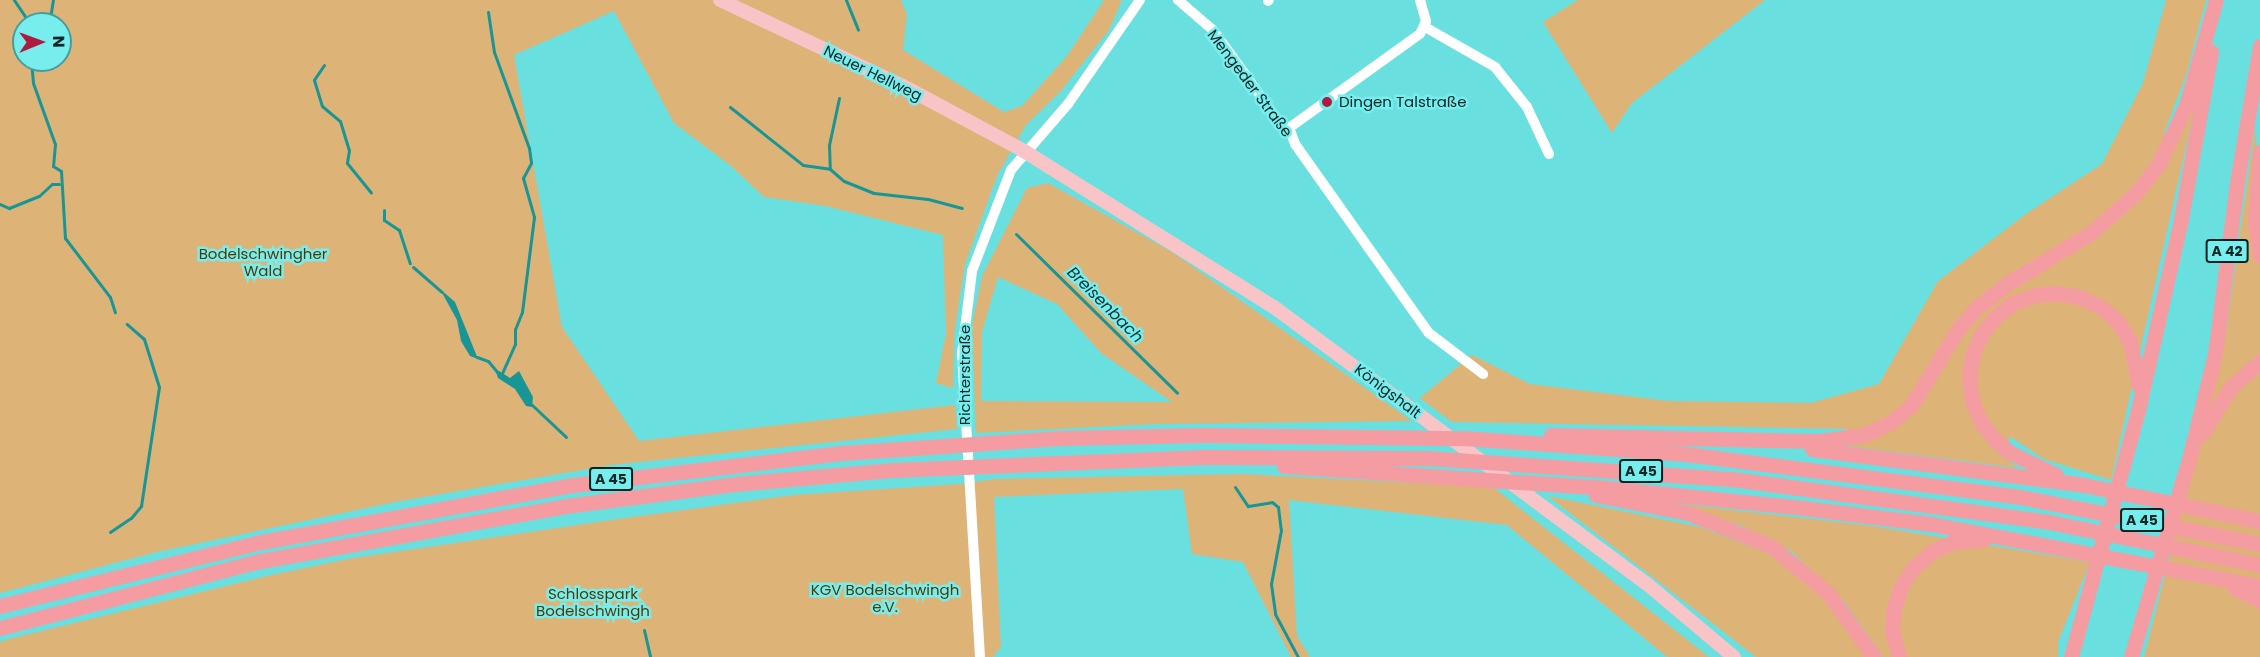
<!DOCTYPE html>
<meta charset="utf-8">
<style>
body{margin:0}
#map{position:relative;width:2260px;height:657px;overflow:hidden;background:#69e0df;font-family:Poppins,sans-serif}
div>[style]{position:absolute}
.green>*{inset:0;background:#deb377}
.water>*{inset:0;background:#189696}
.stream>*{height:3px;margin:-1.5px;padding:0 1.5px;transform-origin:1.5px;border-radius:1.5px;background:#189696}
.minor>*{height:10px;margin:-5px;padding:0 5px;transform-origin:5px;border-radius:5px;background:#fff}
.major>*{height:14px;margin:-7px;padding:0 7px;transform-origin:7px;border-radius:7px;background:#f9c4c8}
.highway>*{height:15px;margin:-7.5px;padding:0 7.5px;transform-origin:7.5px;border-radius:7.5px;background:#f59ca3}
.dots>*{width:16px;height:16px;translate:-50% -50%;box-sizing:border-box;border:3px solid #77eded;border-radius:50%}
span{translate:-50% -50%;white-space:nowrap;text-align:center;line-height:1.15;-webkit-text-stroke:5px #77eded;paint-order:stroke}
.shield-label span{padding:2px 4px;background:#77eded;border:2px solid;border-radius:4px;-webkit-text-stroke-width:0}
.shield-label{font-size:14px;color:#002525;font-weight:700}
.street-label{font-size:15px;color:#002525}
.poi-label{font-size:15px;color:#002525}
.left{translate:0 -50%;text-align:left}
.park-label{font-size:15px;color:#563700}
.water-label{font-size:16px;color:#003636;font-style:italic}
.north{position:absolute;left:12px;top:12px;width:60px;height:60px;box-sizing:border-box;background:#77eded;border:2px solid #479d9d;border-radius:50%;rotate:89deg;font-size:16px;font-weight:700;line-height:24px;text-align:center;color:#002525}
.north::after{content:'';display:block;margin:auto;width:21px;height:27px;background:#af1b3f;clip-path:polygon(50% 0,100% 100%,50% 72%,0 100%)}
</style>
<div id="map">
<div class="green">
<div style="clip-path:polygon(evenodd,0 0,901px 0,907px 14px,903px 50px,1004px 112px,1022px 106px,1067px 56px,1104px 0,1122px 0,1109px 30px,1060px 92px,1026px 125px,997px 176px,965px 264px,954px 334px,953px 388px,936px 383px,946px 334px,943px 235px,825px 206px,764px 197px,731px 166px,674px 123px,614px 11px,514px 55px,562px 327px,639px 441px,955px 405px,957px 429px,611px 465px,395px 502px,157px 552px,0 593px,0 0,24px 24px,60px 24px,60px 60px,24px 60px,24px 24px)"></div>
<div style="clip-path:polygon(1578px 0,1765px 0,1632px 103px,1612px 133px,1543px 22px)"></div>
<div style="clip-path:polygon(2166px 0,2206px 0,2186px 75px,2164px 133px,2169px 159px,2198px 93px,2111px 480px,2044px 459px,2011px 437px,1999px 454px,2019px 468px,1847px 446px,1847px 429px,1452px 422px,1420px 398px,1472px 355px,1530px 384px,1669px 401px,1811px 403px,1879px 384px,1938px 281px,2026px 214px,2102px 164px,2143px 83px)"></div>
<div style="clip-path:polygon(2255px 128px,2260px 178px,2260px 657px,2144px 657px,2225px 339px)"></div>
<div style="clip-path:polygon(evenodd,1048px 183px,1172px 252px,1412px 421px,1156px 424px,976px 433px,972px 327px,982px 276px,1027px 188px,1048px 183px,998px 277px,1057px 304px,1101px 353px,1172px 402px,981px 401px,982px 332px,998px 277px)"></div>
<div style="clip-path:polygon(1242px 474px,1493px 487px,1709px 657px,1667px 657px,1507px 525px,1289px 500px,1297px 636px,1310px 657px,1291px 657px,1243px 562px,1192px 554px,1183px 489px,994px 497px,1001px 647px,993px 657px,0 657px,0 642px,9px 639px,267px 576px,353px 558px,618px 519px,794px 495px,960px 484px,994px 479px)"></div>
<div style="clip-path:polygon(1548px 496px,1700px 527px,1770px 554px,1822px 597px,1866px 657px,1756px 657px)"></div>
<div style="clip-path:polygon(1645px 500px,1872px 526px,2090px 562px,2058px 642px,2058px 657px,1883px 657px,1844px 601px,1791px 551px,1740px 525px)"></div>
</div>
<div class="water">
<div style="clip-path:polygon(440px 289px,455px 302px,478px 359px,470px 356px,461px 341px,457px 320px)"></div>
<div style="clip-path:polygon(499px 371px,510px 378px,519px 371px,533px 397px,532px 407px,526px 406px,515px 389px,498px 378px,496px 372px)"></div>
</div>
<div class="stream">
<div style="left:14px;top:0;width:29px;rotate:56deg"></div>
<div style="left:846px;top:0;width:32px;rotate:68deg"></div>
<div style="left:488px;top:12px;width:40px;rotate:81.5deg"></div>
<div style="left:494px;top:52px;width:102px;rotate:70deg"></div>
<div style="left:529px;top:148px;width:15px;rotate:82deg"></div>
<div style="left:531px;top:163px;width:17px;rotate:118deg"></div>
<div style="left:523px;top:178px;width:41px;rotate:74.2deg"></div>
<div style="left:534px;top:217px;width:96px;rotate:97.2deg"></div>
<div style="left:522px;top:312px;width:18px;rotate:112deg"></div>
<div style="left:515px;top:329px;width:15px;rotate:90deg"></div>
<div style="left:515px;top:344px;width:34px;rotate:114deg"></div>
<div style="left:42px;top:24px;width:15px;rotate:-53deg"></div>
<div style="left:51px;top:12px;width:12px;rotate:-81deg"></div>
<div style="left:31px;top:60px;width:23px;rotate:85deg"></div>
<div style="left:33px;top:83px;width:65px;rotate:70.2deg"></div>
<div style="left:55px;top:144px;width:22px;rotate:95deg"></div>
<div style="left:53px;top:166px;width:9px;rotate:32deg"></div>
<div style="left:61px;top:171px;width:67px;rotate:86.6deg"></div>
<div style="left:65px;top:238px;width:74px;rotate:52.7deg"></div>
<div style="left:110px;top:297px;width:16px;rotate:72deg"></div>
<div style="left:324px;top:65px;width:18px;rotate:124deg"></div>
<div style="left:314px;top:80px;width:27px;rotate:73deg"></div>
<div style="left:322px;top:106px;width:23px;rotate:40deg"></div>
<div style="left:340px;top:121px;width:30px;rotate:73deg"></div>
<div style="left:349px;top:150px;width:13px;rotate:99deg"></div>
<div style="left:347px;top:163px;width:38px;rotate:51deg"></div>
<div style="left:839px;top:98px;width:48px;rotate:102deg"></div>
<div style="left:829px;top:145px;width:24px;rotate:88deg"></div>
<div style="left:830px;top:169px;width:18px;rotate:41deg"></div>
<div style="left:844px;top:181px;width:32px;rotate:22deg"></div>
<div style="left:874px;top:193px;width:54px;rotate:6.3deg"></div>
<div style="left:928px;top:199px;width:35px;rotate:15deg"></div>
<div style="left:730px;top:107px;width:93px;rotate:38.5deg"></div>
<div style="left:803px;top:165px;width:27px;rotate:8deg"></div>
<div style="left:0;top:204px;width:10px;rotate:24deg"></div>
<div style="left:9px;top:208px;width:32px;rotate:-22deg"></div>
<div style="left:39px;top:196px;width:18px;rotate:-43deg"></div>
<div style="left:52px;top:184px;width:7px"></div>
<div style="left:384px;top:210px;width:10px;rotate:90deg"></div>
<div style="left:384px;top:220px;width:18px;rotate:34deg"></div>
<div style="left:399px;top:230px;width:35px;rotate:72deg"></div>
<div style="left:1016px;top:234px;width:226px;rotate:44.6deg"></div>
<div style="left:413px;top:267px;width:38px;rotate:41deg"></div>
<div style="left:477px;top:357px;width:12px;rotate:20deg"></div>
<div style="left:488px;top:361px;width:16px;rotate:50deg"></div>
<div style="left:531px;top:404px;width:48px;rotate:43.3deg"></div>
<div style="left:1235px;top:487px;width:23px;rotate:56deg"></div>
<div style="left:1248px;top:506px;width:24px;rotate:-9deg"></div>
<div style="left:1272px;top:502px;width:8px;rotate:40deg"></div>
<div style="left:1278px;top:507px;width:23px;rotate:83deg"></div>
<div style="left:1281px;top:530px;width:55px;rotate:100.5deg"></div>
<div style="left:1271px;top:584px;width:30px;rotate:82deg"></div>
<div style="left:1275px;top:614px;width:49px;rotate:61.9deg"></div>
<div style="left:110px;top:532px;width:25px;rotate:-34deg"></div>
<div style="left:131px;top:518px;width:16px;rotate:-50deg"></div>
<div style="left:141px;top:506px;width:120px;rotate:-81.4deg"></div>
<div style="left:159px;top:387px;width:50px;rotate:-107.4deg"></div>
<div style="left:144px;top:339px;width:23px;rotate:-139deg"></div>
<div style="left:644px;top:630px;width:28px;rotate:77deg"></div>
</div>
<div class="minor">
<div style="left:1178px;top:0;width:46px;rotate:40.6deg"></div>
<div style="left:1213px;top:30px;width:115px;rotate:54.2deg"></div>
<div style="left:1280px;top:123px;width:10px;rotate:29deg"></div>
<div style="left:1289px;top:128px;width:17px;rotate:69deg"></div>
<div style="left:1295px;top:144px;width:232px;rotate:54.7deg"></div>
<div style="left:1429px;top:333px;width:68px;rotate:37.2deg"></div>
<div style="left:1268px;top:1px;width:1px;rotate:-45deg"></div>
<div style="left:1425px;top:27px;width:81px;rotate:29.7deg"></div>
<div style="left:1495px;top:67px;width:51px;rotate:51.3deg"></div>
<div style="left:1527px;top:107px;width:52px;rotate:64.9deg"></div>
<div style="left:1289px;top:128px;width:161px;rotate:-35.7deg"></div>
<div style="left:1420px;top:34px;width:14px;rotate:-65deg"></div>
<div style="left:1426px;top:21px;width:22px;rotate:-106deg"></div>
<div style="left:980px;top:657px;width:305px;rotate:-93.4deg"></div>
<div style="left:962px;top:353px;width:83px;rotate:-83deg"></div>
<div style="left:972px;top:271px;width:108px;rotate:-68.9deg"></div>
<div style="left:1011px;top:170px;width:87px;rotate:-49.2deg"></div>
<div style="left:1068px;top:104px;width:126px;rotate:-55.3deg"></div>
</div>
<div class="major">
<div style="left:720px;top:0;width:202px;rotate:25.2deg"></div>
<div style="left:903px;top:86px;width:137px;rotate:28.2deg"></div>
<div style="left:1024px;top:151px;width:295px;rotate:32deg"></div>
<div style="left:1274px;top:307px;width:463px;rotate:36.6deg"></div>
<div style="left:1646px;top:583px;width:115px;rotate:40.1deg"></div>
</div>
<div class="highway">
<div style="left:2260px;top:152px;width:69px;rotate:94.1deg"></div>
<div style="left:2255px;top:221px;width:34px;rotate:82deg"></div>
<div style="left:2202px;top:434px;width:54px;rotate:-58.7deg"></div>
<div style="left:2230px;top:388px;width:40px;rotate:-41deg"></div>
<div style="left:1551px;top:435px;width:268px;rotate:1.3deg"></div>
<div style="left:1819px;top:441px;width:45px;rotate:-7.6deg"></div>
<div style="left:1864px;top:435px;width:29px;rotate:-25deg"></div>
<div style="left:1890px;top:423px;width:27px;rotate:-39deg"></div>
<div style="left:1911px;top:406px;width:90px;rotate:-58.6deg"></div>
<div style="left:1958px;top:329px;width:28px;rotate:-49deg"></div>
<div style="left:1976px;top:308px;width:37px;rotate:-38deg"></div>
<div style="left:2005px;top:285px;width:100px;rotate:-31.2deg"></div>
<div style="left:2091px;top:233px;width:62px;rotate:-41.7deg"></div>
<div style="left:2137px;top:192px;width:34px;rotate:-52deg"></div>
<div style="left:2158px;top:165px;width:66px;rotate:-65deg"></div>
<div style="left:2186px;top:105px;width:109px;rotate:-74.1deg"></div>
<div style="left:1812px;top:449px;width:274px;rotate:7.5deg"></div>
<div style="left:2084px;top:485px;width:180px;rotate:11.6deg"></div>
<div style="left:1284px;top:466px;width:324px;rotate:3.9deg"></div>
<div style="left:1607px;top:488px;width:197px;rotate:5.8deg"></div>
<div style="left:1803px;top:508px;width:129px;rotate:7.1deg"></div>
<div style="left:1931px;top:524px;width:335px;rotate:10.7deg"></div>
<div style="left:2056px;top:475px;width:52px;rotate:-153.9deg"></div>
<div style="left:2009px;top:452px;width:18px;rotate:-139deg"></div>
<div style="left:1995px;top:440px;width:23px;rotate:-128deg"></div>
<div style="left:1981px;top:422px;width:23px;rotate:-113deg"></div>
<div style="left:1972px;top:401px;width:23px;rotate:-97deg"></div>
<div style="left:1969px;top:378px;width:22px;rotate:-82deg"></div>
<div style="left:1972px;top:356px;width:23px;rotate:-67deg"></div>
<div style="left:1981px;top:335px;width:23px;rotate:-52deg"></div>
<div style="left:1995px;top:317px;width:23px;rotate:-38deg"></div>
<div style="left:2013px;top:303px;width:23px;rotate:-20deg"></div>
<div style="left:2035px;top:295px;width:23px;rotate:-5deg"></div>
<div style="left:2058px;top:293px;width:22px;rotate:10deg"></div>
<div style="left:2080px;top:297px;width:23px;rotate:25deg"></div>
<div style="left:2101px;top:307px;width:23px;rotate:41deg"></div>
<div style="left:2118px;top:322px;width:22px;rotate:58deg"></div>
<div style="left:2130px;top:341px;width:46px;rotate:78.7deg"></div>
<div style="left:1596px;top:495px;width:94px;rotate:11.1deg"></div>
<div style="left:1688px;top:513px;width:89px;rotate:21.7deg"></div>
<div style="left:1771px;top:546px;width:74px;rotate:39.5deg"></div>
<div style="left:1828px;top:593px;width:79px;rotate:54.3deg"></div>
<div style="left:2235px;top:588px;width:28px;rotate:26deg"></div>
<div style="left:0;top:606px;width:264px;rotate:-13.8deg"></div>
<div style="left:256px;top:543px;width:322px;rotate:-10.4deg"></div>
<div style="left:573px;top:485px;width:270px;rotate:-6.8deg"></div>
<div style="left:841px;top:453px;width:220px;rotate:-3.9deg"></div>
<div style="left:1060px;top:438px;width:144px;rotate:-1.2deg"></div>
<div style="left:1204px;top:435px;width:260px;rotate:0.7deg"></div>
<div style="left:1464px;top:438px;width:223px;rotate:4.1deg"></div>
<div style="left:1686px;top:454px;width:337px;rotate:7.3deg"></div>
<div style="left:2020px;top:497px;width:245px;rotate:11.1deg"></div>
<div style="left:0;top:628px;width:263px;rotate:-14.5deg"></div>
<div style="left:255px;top:562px;width:316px;rotate:-10.2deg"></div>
<div style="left:566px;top:506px;width:170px;rotate:-7.4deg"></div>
<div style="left:735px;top:484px;width:159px;rotate:-5.1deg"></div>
<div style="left:893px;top:470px;width:311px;rotate:-2.4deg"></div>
<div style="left:1204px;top:457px;width:224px;rotate:0.3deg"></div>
<div style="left:1428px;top:458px;width:305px;rotate:4deg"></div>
<div style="left:1732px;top:479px;width:320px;rotate:7.7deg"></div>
<div style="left:2049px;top:522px;width:215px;rotate:11.5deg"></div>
<div style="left:1899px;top:657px;width:28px;rotate:-105deg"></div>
<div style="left:1892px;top:630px;width:22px;rotate:-85deg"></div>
<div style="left:1894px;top:608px;width:23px;rotate:-72deg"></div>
<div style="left:1901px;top:586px;width:23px;rotate:-56deg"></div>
<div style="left:1914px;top:567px;width:23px;rotate:-41deg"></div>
<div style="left:1931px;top:552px;width:23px;rotate:-25deg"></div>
<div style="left:1952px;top:542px;width:32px;rotate:-5deg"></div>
<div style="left:2071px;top:657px;width:256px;rotate:-74.8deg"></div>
<div style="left:2138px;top:410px;width:196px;rotate:-77.3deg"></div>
<div style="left:2181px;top:219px;width:170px;rotate:-79.8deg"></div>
<div style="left:2131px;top:657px;width:210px;rotate:-73.7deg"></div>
<div style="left:2190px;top:455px;width:104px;rotate:-76.1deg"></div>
<div style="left:2215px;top:354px;width:173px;rotate:-82.7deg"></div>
<div style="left:2237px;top:182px;width:138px;rotate:-80.4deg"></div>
</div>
<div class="dots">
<div style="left:1327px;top:102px;background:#af1b3f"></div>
</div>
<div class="shield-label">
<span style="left:2227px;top:251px">A 42</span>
<span style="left:1641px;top:471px">A 45</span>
<span style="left:611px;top:479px">A 45</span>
<span style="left:2142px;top:520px">A 45</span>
</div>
<div class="street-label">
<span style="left:873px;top:73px;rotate:26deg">Neuer Hellweg</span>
<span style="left:1250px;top:83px;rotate:53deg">Mengeder Straße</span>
<span style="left:965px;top:375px;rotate:-90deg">Richterstraße</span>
<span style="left:1388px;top:391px;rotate:37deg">Königshalt</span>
</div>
<div class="poi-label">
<span class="left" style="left:1339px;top:102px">Dingen Talstraße</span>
</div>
<div class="park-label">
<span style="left:263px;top:262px">Bodelschwingher<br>Wald</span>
<span style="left:885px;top:598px">KGV Bodelschwingh<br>e.V.</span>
<span style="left:593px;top:602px">Schlosspark<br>Bodelschwingh</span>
</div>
<div class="water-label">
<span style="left:1105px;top:305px;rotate:45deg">Breisenbach</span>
</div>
<div class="north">N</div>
</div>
